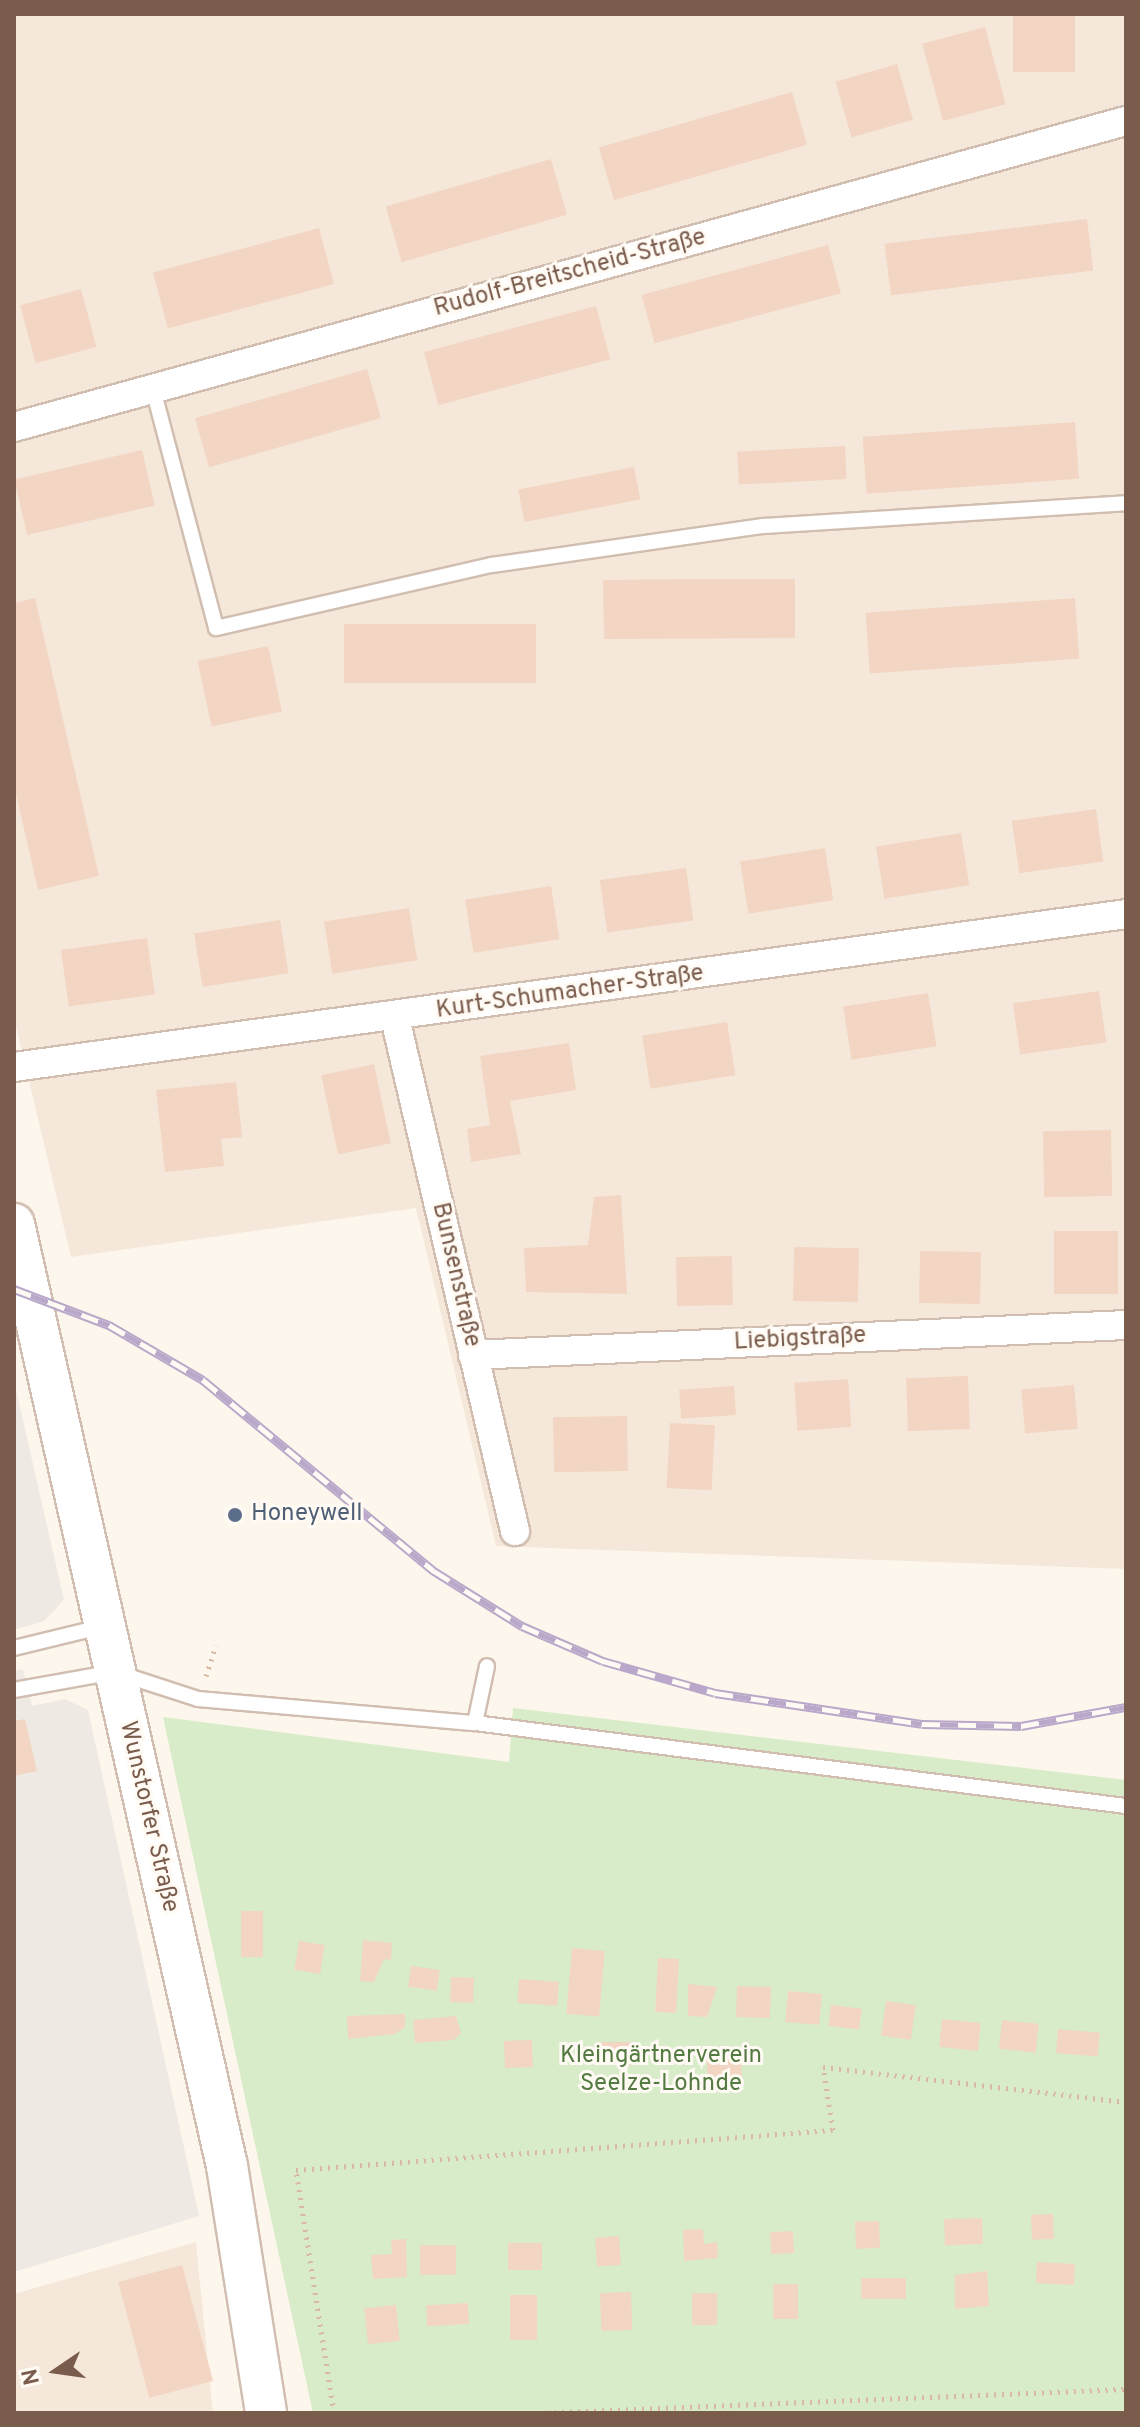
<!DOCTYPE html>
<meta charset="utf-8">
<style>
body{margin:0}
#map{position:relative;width:1140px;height:2427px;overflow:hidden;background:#fdf6ec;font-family:Overpass,sans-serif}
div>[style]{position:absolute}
.residential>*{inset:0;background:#f5e8da}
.industrial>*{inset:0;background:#efe9e4}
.green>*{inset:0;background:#d8ecc9}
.building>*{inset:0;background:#f3d5c3;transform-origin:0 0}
.path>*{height:5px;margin-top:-2.5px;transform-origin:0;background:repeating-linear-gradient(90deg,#d9b8a5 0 2px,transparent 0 8px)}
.roads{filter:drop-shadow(2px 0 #d1beb0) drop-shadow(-2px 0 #d1beb0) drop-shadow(0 2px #d1beb0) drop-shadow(0 -2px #d1beb0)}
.lane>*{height:14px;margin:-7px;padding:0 7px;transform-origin:7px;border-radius:7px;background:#fff}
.street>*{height:28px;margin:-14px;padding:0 14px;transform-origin:14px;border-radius:14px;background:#fff}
.secondary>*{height:40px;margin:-20px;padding:0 20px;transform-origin:20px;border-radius:20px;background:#fff}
.rail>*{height:9px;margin-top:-4.5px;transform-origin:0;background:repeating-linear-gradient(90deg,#fffaf3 0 18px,#b9a8c9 0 36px);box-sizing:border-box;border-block:2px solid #b9a8c9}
.dots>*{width:22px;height:22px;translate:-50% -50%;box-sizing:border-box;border:4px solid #fffaf3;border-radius:50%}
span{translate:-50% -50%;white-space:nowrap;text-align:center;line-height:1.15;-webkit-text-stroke:6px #fffaf3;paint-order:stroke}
.street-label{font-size:24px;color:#7a5c4d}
.service-label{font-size:24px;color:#4e5e75}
.left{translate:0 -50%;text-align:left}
.park-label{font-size:24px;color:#537a41}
.frame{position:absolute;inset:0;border:16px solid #7a5c4d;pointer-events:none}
.north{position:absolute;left:16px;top:2331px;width:80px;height:80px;-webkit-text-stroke:6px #fffaf3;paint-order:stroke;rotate:257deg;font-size:22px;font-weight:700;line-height:32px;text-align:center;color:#7a5c4d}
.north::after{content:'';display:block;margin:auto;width:28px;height:36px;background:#7a5c4d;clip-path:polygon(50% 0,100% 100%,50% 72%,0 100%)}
</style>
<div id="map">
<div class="residential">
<div style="clip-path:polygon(14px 14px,1126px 14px,1126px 1569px,496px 1546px,416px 1208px,71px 1257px,14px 1018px)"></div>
<div style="clip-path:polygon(196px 2242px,213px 2413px,14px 2413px,14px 2294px)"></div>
</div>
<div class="industrial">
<div style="clip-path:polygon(14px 1381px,64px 1600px,44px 1621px,14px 1630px)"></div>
<div style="clip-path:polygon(23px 1669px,32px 1706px,65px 1699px,88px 1710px,199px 2216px,14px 2272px,14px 1671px)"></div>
</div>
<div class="green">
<div style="clip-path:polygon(513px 1708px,1126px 1780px,1126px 2413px,313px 2413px,163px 1717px,509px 1762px)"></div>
</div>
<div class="building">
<div style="left:1013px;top:14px;width:62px;height:58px"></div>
<div style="left:985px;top:27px;width:80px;height:65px;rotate:75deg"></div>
<div style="left:897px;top:64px;width:58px;height:64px;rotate:74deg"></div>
<div style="left:792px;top:92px;width:55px;height:201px;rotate:74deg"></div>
<div style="left:551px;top:159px;width:58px;height:172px;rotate:74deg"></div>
<div style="left:1087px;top:219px;width:52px;height:204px;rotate:83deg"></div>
<div style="left:319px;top:228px;width:58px;height:172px;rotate:75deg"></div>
<div style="left:828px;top:245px;width:50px;height:193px;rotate:75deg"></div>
<div style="left:81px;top:289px;width:60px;height:63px;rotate:75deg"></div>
<div style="left:596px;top:306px;width:55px;height:178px;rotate:75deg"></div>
<div style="left:367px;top:369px;width:51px;height:179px;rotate:74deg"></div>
<div style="left:1075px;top:422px;width:57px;height:213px;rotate:86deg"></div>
<div style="left:845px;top:446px;width:33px;height:108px;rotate:87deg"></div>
<div style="left:142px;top:450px;width:57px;height:131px;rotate:77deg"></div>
<div style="left:634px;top:467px;width:33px;height:118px;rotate:79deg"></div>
<div style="clip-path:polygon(699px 579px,795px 579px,795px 638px,604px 639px,603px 580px)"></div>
<div style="clip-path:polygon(35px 598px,99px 876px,38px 890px,14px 785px,14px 603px)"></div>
<div style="left:1075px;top:598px;width:61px;height:210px;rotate:86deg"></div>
<div style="left:536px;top:624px;width:59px;height:192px;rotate:90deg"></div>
<div style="left:268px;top:646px;width:67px;height:72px;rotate:78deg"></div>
<div style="left:1096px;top:809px;width:53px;height:85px;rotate:82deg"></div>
<div style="left:961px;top:833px;width:53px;height:86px;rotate:81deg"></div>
<div style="left:825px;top:848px;width:53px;height:86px;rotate:81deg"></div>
<div style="left:686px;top:868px;width:53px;height:87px;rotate:82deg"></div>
<div style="left:551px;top:886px;width:54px;height:87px;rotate:81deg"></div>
<div style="left:409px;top:908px;width:53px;height:86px;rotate:81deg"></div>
<div style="left:280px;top:920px;width:54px;height:87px;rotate:81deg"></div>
<div style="left:147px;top:938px;width:57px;height:87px;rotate:82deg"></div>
<div style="left:1099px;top:991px;width:52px;height:87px;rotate:82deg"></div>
<div style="left:928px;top:993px;width:54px;height:86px;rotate:81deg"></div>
<div style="left:727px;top:1022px;width:54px;height:86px;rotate:81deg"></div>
<div style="clip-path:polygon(569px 1043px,576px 1090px,510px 1101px,521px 1154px,471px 1162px,467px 1129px,490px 1125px,480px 1056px)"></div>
<div style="left:374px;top:1064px;width:81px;height:54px;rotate:78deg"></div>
<div style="clip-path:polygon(236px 1082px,242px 1137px,221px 1139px,224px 1166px,165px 1172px,156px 1090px)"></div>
<div style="left:1111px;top:1130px;width:66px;height:68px;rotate:89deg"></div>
<div style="clip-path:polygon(621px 1195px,627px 1294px,526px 1292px,524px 1248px,588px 1245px,594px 1197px)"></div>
<div style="left:1118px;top:1231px;width:63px;height:64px;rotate:90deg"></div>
<div style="left:794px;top:1247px;width:65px;height:54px;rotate:1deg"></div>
<div style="left:920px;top:1251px;width:61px;height:52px;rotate:1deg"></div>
<div style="left:732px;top:1256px;width:49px;height:56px;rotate:89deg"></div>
<div style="left:968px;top:1376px;width:53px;height:62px;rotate:88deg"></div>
<div style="left:848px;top:1379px;width:48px;height:54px;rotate:86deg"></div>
<div style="left:1074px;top:1385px;width:44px;height:53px;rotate:85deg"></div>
<div style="left:734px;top:1386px;width:29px;height:55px;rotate:86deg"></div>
<div style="left:627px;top:1416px;width:55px;height:74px;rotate:89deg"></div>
<div style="left:670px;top:1423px;width:45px;height:65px;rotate:3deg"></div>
<div style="clip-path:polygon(25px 1719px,37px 1771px,14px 1776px,14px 1721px)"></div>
<div style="left:241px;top:1911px;width:22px;height:46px"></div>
<div style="clip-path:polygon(363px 1940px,392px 1943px,391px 1960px,384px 1959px,374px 1982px,360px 1981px)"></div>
<div style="left:299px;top:1941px;width:26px;height:29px;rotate:9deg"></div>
<div style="left:572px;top:1948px;width:33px;height:66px;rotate:5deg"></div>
<div style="left:658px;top:1958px;width:21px;height:54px;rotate:3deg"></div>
<div style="left:411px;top:1966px;width:29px;height:21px;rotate:8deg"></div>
<div style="left:451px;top:1977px;width:23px;height:25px;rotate:2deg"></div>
<div style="left:519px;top:1979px;width:40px;height:24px;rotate:4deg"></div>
<div style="clip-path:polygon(688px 1984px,717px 1987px,707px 2017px,688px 2016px)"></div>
<div style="left:737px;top:1986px;width:34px;height:31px;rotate:2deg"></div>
<div style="left:788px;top:1991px;width:34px;height:31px;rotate:5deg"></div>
<div style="left:886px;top:2001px;width:30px;height:35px;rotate:8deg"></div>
<div style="left:831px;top:2005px;width:31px;height:21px;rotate:7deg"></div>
<div style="clip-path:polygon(405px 2014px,405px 2027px,395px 2034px,348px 2039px,347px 2016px)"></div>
<div style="clip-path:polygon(456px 2016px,461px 2033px,454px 2040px,415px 2043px,413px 2020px)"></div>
<div style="left:942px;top:2019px;width:39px;height:28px;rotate:6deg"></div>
<div style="left:1002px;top:2020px;width:37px;height:29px;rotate:6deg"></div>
<div style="left:1058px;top:2029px;width:42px;height:24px;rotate:5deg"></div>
<div style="left:532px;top:2040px;width:27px;height:28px;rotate:88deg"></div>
<div style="left:597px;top:2042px;width:41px;height:23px"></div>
<div style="left:740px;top:2050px;width:27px;height:34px;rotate:86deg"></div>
<div style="left:1053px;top:2214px;width:25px;height:22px;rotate:88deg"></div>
<div style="left:982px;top:2218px;width:26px;height:38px;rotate:88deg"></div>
<div style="left:879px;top:2221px;width:27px;height:24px;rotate:88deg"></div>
<div style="clip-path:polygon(703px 2229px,704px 2244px,717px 2242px,718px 2258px,684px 2261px,683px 2230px)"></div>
<div style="left:793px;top:2231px;width:22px;height:23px;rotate:87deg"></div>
<div style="left:619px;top:2236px;width:29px;height:24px;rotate:86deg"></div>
<div style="clip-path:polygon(406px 2239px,407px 2277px,373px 2279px,371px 2255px,392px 2254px,391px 2240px)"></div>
<div style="left:542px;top:2243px;width:27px;height:34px;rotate:90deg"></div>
<div style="left:456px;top:2245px;width:30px;height:36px;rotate:90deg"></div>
<div style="left:1075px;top:2264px;width:21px;height:38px;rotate:93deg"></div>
<div style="left:182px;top:2265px;width:120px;height:66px;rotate:75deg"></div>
<div style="clip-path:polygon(987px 2271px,989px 2306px,955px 2309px,955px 2275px)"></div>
<div style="left:906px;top:2278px;width:21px;height:45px;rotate:90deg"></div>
<div style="left:773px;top:2284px;width:25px;height:35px"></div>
<div style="left:631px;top:2292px;width:38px;height:31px;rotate:88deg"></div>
<div style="left:692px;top:2293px;width:25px;height:32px"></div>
<div style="left:510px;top:2295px;width:27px;height:45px"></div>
<div style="left:468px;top:2303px;width:21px;height:42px;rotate:87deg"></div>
<div style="left:396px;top:2305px;width:36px;height:32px;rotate:84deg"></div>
</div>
<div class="path">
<div style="left:206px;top:1676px;width:32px;rotate:-72deg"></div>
<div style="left:334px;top:2413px;width:246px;rotate:-98.9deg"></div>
<div style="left:296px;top:2170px;width:538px;rotate:-4.26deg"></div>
<div style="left:833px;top:2130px;width:64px;rotate:-99deg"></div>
<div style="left:823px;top:2067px;width:305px;rotate:6.6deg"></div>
<div style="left:538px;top:2413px;width:588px;rotate:-2.34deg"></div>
</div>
<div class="roads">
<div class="lane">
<div style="left:153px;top:389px;width:247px;rotate:75.2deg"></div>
<div style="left:216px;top:628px;width:283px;rotate:-12.9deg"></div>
<div style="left:492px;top:565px;width:274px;rotate:-8.2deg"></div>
<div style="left:763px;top:526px;width:364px;rotate:-3.6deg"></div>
<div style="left:14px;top:1648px;width:93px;rotate:-13.7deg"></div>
<div style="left:14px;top:1690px;width:103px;rotate:-10.1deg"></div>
<div style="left:115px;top:1672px;width:87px;rotate:18deg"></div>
<div style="left:198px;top:1699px;width:278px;rotate:5deg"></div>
<div style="left:475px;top:1723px;width:58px;rotate:-78.1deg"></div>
<div style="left:475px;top:1723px;width:656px;rotate:7.27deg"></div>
</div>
<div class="street">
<div style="left:14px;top:427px;width:1153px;rotate:-15.39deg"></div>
<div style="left:395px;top:1018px;width:527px;rotate:76.83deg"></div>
<div style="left:14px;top:1067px;width:1122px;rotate:-7.83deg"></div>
<div style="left:473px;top:1355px;width:654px;rotate:-2.63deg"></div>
</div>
<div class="secondary">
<div style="left:14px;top:1224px;width:966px;rotate:77.26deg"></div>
<div style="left:227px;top:2166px;width:250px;rotate:81deg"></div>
</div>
</div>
<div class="rail">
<div style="left:14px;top:1289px;width:102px;rotate:20.8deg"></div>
<div style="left:109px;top:1325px;width:109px;rotate:30.3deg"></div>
<div style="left:203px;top:1380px;width:300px;rotate:39.6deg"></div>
<div style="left:434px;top:1571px;width:104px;rotate:32deg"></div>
<div style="left:522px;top:1626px;width:88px;rotate:23.4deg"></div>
<div style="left:603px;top:1661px;width:116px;rotate:15.9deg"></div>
<div style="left:715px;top:1693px;width:209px;rotate:8.5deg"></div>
<div style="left:922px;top:1724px;width:99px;rotate:1.2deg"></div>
<div style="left:1021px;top:1726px;width:107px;rotate:-10.3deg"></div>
</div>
<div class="dots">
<div style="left:235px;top:1515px;background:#5c6f8a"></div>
</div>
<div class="street-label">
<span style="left:570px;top:274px;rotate:-15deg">Rudolf-Breitscheid-Straße</span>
<span style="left:570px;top:993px;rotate:-8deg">Kurt-Schumacher-Straße</span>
<span style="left:455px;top:1275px;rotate:77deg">Bunsenstraße</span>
<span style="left:800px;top:1340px;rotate:-3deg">Liebigstraße</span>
<span style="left:148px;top:1817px;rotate:77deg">Wunstorfer Straße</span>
</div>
<div class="service-label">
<span class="left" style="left:251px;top:1515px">Honeywell</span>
</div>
<div class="park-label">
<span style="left:661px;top:2071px">Kleingärtnerverein<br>Seelze-Lohnde</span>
</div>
<div class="frame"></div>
<div class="north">N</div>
</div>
